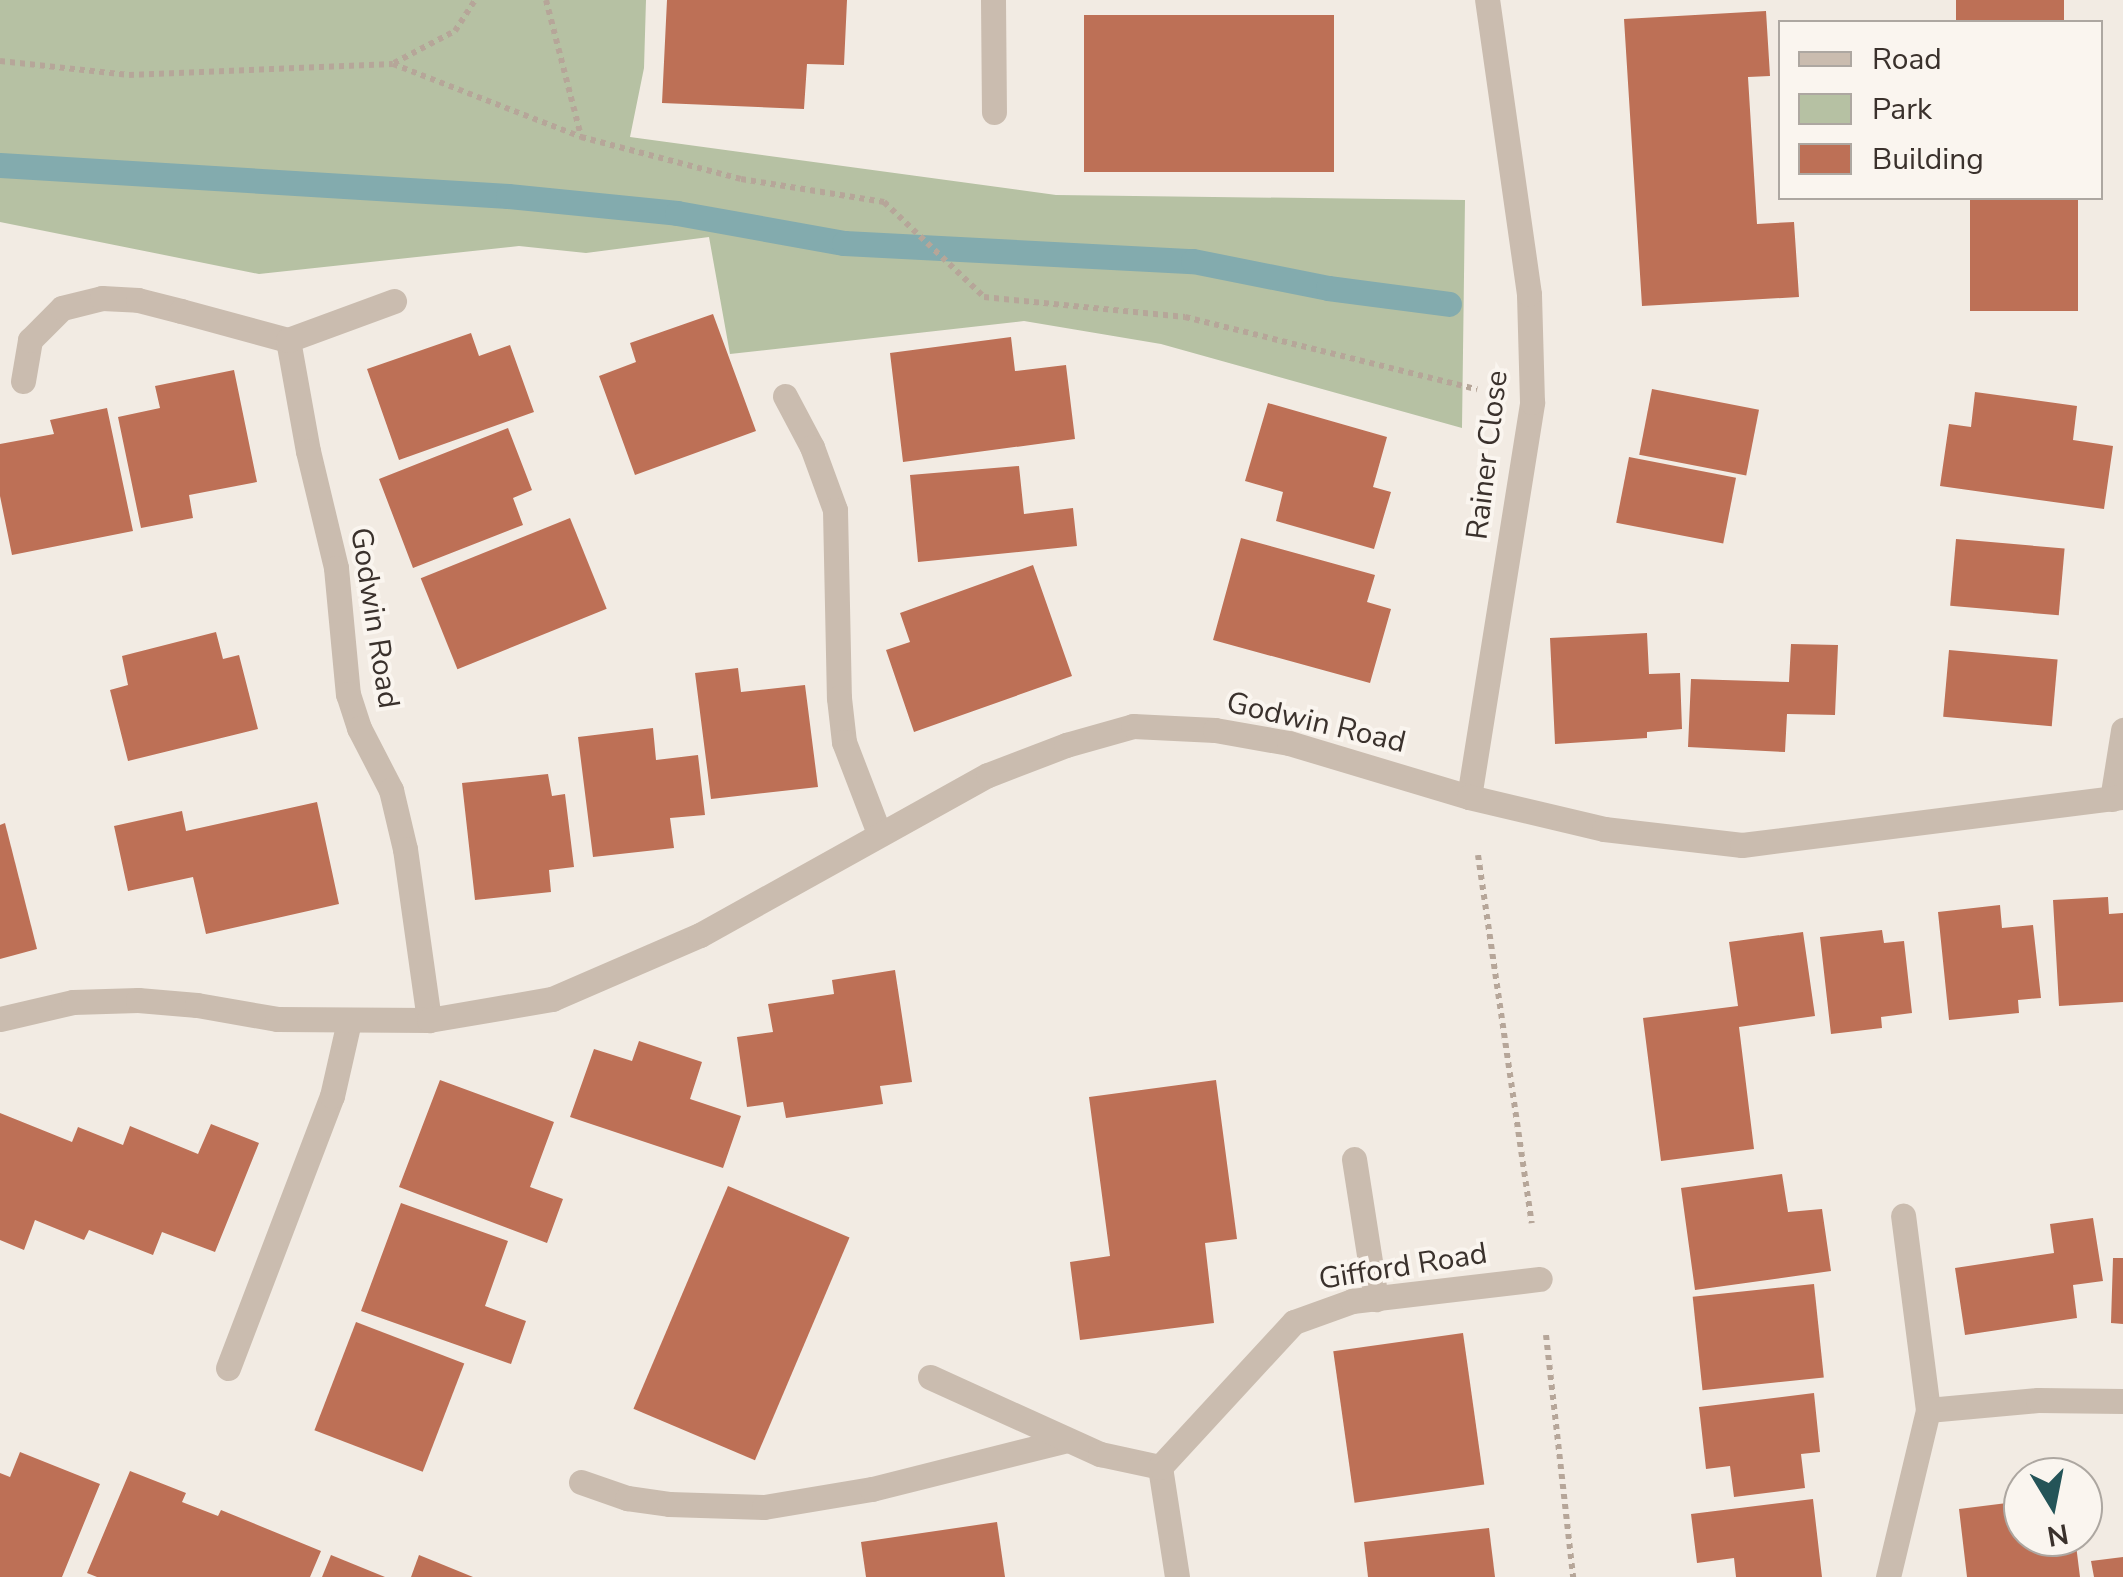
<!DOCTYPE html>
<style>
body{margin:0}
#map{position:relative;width:2123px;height:1577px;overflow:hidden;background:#f2ebe3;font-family:"Nunito Sans",sans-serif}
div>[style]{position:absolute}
.green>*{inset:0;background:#b6c1a3}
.stream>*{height:25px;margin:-12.5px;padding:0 12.5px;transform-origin:12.5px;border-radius:12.5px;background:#83abae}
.building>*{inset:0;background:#bd7056;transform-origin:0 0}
.path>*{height:6px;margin-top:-3px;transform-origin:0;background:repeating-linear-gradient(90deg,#b6a699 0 5px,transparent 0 10px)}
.lane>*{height:25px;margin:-12.5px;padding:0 12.5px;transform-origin:12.5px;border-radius:12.5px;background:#cabcaf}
.street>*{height:25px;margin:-12.5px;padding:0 12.5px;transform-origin:12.5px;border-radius:12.5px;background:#cabcaf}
span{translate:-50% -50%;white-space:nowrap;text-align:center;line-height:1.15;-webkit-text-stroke:8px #faf5ef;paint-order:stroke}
.street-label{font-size:30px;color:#3a312c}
.legend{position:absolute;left:1778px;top:20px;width:325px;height:180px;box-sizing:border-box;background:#faf5ef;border:2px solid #ada7a1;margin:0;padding:12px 18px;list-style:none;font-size:30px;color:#3a312c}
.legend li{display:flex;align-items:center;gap:20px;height:50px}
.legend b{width:50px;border:2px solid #ada7a1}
.north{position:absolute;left:2003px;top:1457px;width:100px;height:100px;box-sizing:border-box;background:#faf5ef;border:2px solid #ada7a1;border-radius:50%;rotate:170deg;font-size:28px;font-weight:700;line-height:40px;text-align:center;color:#3a312c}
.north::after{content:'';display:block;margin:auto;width:35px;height:45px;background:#245458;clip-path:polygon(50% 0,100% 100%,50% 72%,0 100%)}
</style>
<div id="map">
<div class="green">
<div style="clip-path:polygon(0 0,646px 0,644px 68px,630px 137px,1056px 195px,1465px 200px,1462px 428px,1161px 344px,1024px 321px,730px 354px,709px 237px,586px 253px,519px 246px,259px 274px,0 222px)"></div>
</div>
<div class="stream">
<div style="left:0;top:165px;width:509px;rotate:3.49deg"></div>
<div style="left:508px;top:196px;width:170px;rotate:5.7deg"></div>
<div style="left:677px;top:213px;width:170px;rotate:10.2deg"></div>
<div style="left:844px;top:243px;width:349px;rotate:3deg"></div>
<div style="left:1193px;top:261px;width:138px;rotate:11.3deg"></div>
<div style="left:1328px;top:288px;width:122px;rotate:7.5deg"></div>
</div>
<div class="building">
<div style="clip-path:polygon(667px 0,847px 0,844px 65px,807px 64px,804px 109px,662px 103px)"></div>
<div style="left:1956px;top:0;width:108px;height:22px"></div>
<div style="clip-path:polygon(1766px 11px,1770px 76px,1748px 77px,1757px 224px,1794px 222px,1799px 297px,1642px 306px,1624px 19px)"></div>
<div style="left:1084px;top:15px;width:250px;height:157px"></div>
<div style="left:1970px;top:198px;width:108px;height:113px"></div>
<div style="clip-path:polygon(713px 314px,756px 431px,635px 475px,599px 376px,636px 362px,630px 343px)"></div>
<div style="clip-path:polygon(471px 333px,479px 356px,510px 345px,534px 412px,399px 460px,367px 369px)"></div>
<div style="clip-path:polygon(1011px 337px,1015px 371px,1066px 365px,1075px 439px,903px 462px,890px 353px)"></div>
<div style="clip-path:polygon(234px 370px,257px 482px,189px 495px,193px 518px,141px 528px,118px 417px,160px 408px,155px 386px)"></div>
<div style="left:1652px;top:389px;width:109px;height:67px;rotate:11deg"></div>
<div style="clip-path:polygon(1975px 392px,2077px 406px,2073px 440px,2113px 446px,2104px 509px,1940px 486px,1949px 424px,1971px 427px)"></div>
<div style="clip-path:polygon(1268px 403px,1387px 437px,1373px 487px,1391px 492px,1374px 549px,1276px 521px,1283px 492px,1245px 481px)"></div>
<div style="clip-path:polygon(107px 408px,133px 531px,12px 555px,0 496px,0 444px,54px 434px,50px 420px)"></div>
<div style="clip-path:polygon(508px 428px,532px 490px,513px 498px,523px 525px,413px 568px,379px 479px)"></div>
<div style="left:1629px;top:457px;width:109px;height:67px;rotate:11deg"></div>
<div style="clip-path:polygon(1019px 466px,1024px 514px,1073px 508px,1077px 546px,918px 562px,910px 475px)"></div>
<div style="left:570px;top:518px;width:98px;height:161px;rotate:68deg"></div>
<div style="clip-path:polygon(1241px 538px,1375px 575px,1367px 602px,1391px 609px,1370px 683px,1213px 640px)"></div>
<div style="left:1956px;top:539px;width:109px;height:67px;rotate:5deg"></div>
<div style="clip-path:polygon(1033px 565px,1072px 676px,914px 732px,886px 650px,910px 642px,900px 613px)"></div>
<div style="clip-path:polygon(216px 632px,223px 659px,239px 655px,258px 729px,128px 761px,110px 690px,128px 685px,122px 656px)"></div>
<div style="clip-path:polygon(1647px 633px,1649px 674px,1680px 673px,1682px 729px,1647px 732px,1647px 738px,1555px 744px,1550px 638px)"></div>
<div style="clip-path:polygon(1791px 644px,1838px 645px,1835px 715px,1787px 714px,1785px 752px,1688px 747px,1691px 679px,1789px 682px)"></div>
<div style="left:1949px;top:650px;width:109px;height:67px;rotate:5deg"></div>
<div style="clip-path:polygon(738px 668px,741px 692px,805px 685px,818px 787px,711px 799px,695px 673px)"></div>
<div style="clip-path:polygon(653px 728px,656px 760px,698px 755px,705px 815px,670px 818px,674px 848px,593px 857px,578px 737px)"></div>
<div style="clip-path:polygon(548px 774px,552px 796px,565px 794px,574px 867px,549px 870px,551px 892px,475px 900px,462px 783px)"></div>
<div style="clip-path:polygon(317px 802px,339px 904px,206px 934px,193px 877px,128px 891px,114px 826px,182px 811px,186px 831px)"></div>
<div style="clip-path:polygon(5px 823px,37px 949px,0 959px,0 825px)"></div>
<div style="clip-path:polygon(2108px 897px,2109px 914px,2123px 913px,2123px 1002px,2059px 1006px,2053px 900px)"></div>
<div style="clip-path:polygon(2000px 905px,2002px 928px,2033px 925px,2041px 998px,2018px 1000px,2019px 1013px,1949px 1020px,1938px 912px)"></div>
<div style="clip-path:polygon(1882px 930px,1884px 943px,1904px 941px,1912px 1013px,1881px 1017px,1882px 1028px,1831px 1034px,1820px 937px)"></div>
<div style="clip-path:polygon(1803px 932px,1815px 1016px,1739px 1027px,1754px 1149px,1661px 1161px,1643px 1018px,1738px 1006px,1729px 942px)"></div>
<div style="clip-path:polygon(895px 970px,912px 1082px,880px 1086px,883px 1104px,786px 1118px,783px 1102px,747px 1107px,737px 1037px,773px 1032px,768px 1004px,834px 994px,832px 980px)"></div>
<div style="clip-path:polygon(639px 1041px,702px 1062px,690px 1099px,741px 1116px,723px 1168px,570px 1117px,594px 1049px,632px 1061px)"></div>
<div style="clip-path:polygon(440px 1080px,554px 1122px,530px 1187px,563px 1199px,547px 1243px,399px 1187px)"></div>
<div style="clip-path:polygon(1216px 1080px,1237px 1239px,1205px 1243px,1214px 1323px,1080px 1340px,1070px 1262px,1110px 1256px,1089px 1097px)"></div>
<div style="clip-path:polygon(0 1113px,72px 1142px,78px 1127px,123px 1145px,130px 1126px,198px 1154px,211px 1124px,259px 1143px,215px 1252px,162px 1232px,153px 1255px,89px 1230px,84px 1240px,35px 1220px,24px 1250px,0 1240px)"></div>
<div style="clip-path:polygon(1782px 1174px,1788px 1212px,1822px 1209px,1831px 1271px,1695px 1290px,1681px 1188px)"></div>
<div style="left:728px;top:1186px;width:132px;height:242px;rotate:23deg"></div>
<div style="clip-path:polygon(401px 1203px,508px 1241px,485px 1306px,526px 1321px,511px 1364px,361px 1311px)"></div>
<div style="clip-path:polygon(2093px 1218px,2103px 1281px,2073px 1285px,2077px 1318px,1965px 1335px,1955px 1268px,2054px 1253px,2050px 1224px)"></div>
<div style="clip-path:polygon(2113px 1258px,2123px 1258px,2123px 1324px,2111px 1323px)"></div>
<div style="left:1814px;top:1284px;width:94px;height:122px;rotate:84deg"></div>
<div style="left:356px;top:1322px;width:116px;height:116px;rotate:21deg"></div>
<div style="left:1463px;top:1333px;width:153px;height:131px;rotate:82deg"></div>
<div style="clip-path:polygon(1814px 1393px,1820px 1452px,1801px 1454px,1805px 1488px,1734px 1497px,1730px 1466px,1706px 1469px,1699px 1407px)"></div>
<div style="clip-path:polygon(20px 1452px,100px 1484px,62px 1577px,0 1577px,0 1473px,10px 1477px)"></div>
<div style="clip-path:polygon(130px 1471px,186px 1493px,182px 1502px,218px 1516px,221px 1510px,321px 1551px,310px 1577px,97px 1577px,87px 1573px)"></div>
<div style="clip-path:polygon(1813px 1499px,1822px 1577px,1736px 1577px,1734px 1558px,1697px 1563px,1691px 1514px)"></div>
<div style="clip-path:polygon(2023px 1501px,2023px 1537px,2075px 1537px,2080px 1577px,1967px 1577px,1959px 1509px)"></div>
<div style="clip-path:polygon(997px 1522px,1005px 1577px,866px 1577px,861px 1542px)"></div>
<div style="clip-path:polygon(1489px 1528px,1495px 1577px,1368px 1577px,1364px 1542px)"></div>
<div style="clip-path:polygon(331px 1555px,385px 1577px,322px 1577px)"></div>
<div style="clip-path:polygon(419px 1555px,473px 1577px,411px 1577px)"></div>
<div style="clip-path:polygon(2123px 1557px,2123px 1577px,2094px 1577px,2091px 1561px)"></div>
</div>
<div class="path">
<div style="left:546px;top:0;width:140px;rotate:75.6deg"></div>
<div style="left:0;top:61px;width:130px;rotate:6.2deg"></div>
<div style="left:129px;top:75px;width:264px;rotate:-2.4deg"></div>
<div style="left:393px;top:64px;width:202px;rotate:21.2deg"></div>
<div style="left:581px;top:137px;width:165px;rotate:14.7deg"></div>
<div style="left:741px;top:179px;width:145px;rotate:9.1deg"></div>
<div style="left:884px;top:202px;width:138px;rotate:43.5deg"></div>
<div style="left:984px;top:297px;width:202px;rotate:5.7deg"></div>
<div style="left:1185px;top:317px;width:301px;rotate:13.9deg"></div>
<div style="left:394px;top:63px;width:69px;rotate:-27.7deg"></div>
<div style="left:455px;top:31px;width:37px;rotate:-57deg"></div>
<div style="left:1478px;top:855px;width:372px;rotate:81.7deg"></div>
<div style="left:1546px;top:1335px;width:244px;rotate:83.6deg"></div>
</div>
<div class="lane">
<div style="left:23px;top:381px;width:42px;rotate:-80.3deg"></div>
<div style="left:30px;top:340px;width:45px;rotate:-45deg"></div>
<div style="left:62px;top:308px;width:41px;rotate:-14deg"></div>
<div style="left:102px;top:298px;width:36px;rotate:3deg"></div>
<div style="left:138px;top:300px;width:44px;rotate:14.3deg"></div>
<div style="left:785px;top:396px;width:58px;rotate:62.1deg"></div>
<div style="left:812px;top:447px;width:67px;rotate:69.9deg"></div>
<div style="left:835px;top:510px;width:188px;rotate:88.8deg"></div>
<div style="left:839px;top:698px;width:44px;rotate:83.5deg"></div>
<div style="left:844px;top:742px;width:97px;rotate:69deg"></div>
<div style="left:2112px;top:799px;width:70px;rotate:-80.9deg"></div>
<div style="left:1354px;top:1159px;width:142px;rotate:81.1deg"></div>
<div style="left:228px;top:1368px;width:291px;rotate:-69.1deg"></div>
<div style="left:332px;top:1096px;width:77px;rotate:-77.2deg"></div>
<div style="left:581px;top:1482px;width:49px;rotate:19.2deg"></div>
<div style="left:627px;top:1498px;width:42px;rotate:8.1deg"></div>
<div style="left:669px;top:1504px;width:95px;rotate:1.8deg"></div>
<div style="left:764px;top:1507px;width:109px;rotate:-9.5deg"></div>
<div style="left:872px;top:1489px;width:201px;rotate:-14.1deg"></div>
<div style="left:1888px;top:1577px;width:172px;rotate:-76.5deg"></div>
<div style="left:1928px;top:1410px;width:196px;rotate:-97.3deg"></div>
</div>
<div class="street">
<div style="left:993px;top:0;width:112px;rotate:89.5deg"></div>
<div style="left:181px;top:311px;width:111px;rotate:15.2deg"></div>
<div style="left:288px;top:340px;width:113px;rotate:79.8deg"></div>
<div style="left:308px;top:451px;width:120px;rotate:76.5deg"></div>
<div style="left:336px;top:568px;width:127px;rotate:84.6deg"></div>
<div style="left:348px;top:694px;width:36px;rotate:72deg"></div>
<div style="left:359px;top:728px;width:70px;rotate:62.7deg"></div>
<div style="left:391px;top:790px;width:61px;rotate:76.7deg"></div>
<div style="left:405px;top:849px;width:173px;rotate:82deg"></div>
<div style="left:288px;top:340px;width:113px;rotate:-20.2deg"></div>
<div style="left:1469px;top:797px;width:400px;rotate:-80.9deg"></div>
<div style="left:1532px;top:402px;width:108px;rotate:-91.6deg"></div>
<div style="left:1529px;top:294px;width:297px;rotate:-98.1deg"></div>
<div style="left:0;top:1019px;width:75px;rotate:-13.1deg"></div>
<div style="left:73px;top:1002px;width:65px;rotate:-1.8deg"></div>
<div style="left:138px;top:1000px;width:59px;rotate:4.8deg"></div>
<div style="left:197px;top:1005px;width:81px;rotate:9.9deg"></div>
<div style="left:277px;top:1019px;width:152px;rotate:0.4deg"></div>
<div style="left:429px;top:1020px;width:125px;rotate:-9.7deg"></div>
<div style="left:552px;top:999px;width:161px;rotate:-23.4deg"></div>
<div style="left:700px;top:935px;width:329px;rotate:-29.1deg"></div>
<div style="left:988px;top:775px;width:84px;rotate:-21deg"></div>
<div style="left:1066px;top:745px;width:70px;rotate:-15.8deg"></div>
<div style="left:1133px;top:726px;width:82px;rotate:2.8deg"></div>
<div style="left:1215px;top:730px;width:75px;rotate:10deg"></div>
<div style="left:1289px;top:743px;width:188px;rotate:16.7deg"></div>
<div style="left:1469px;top:797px;width:139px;rotate:13.3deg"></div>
<div style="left:1604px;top:829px;width:139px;rotate:6.6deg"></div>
<div style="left:1742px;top:845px;width:384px;rotate:-7.2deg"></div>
<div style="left:930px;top:1377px;width:187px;rotate:24.4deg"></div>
<div style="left:1100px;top:1454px;width:61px;rotate:12.2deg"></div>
<div style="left:1160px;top:1467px;width:111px;rotate:81.2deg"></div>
<div style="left:1928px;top:1410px;width:110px;rotate:-5.2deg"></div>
<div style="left:2038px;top:1400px;width:85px;rotate:0.7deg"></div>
<div style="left:1160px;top:1467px;width:197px;rotate:-47.3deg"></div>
<div style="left:1294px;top:1322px;width:62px;rotate:-19.9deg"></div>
<div style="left:1352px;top:1301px;width:189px;rotate:-6.7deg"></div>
</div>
<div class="street-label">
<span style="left:1488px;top:455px;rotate:-83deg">Rainer Close</span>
<span style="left:374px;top:618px;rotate:81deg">Godwin Road</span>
<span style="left:1316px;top:723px;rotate:13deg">Godwin Road</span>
<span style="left:1403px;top:1267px;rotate:-9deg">Gifford Road</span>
</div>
<ul class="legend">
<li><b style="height:12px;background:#cabcaf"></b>Road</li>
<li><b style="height:28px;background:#b6c1a3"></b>Park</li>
<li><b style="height:28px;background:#bd7056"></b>Building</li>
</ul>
<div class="north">N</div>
</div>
